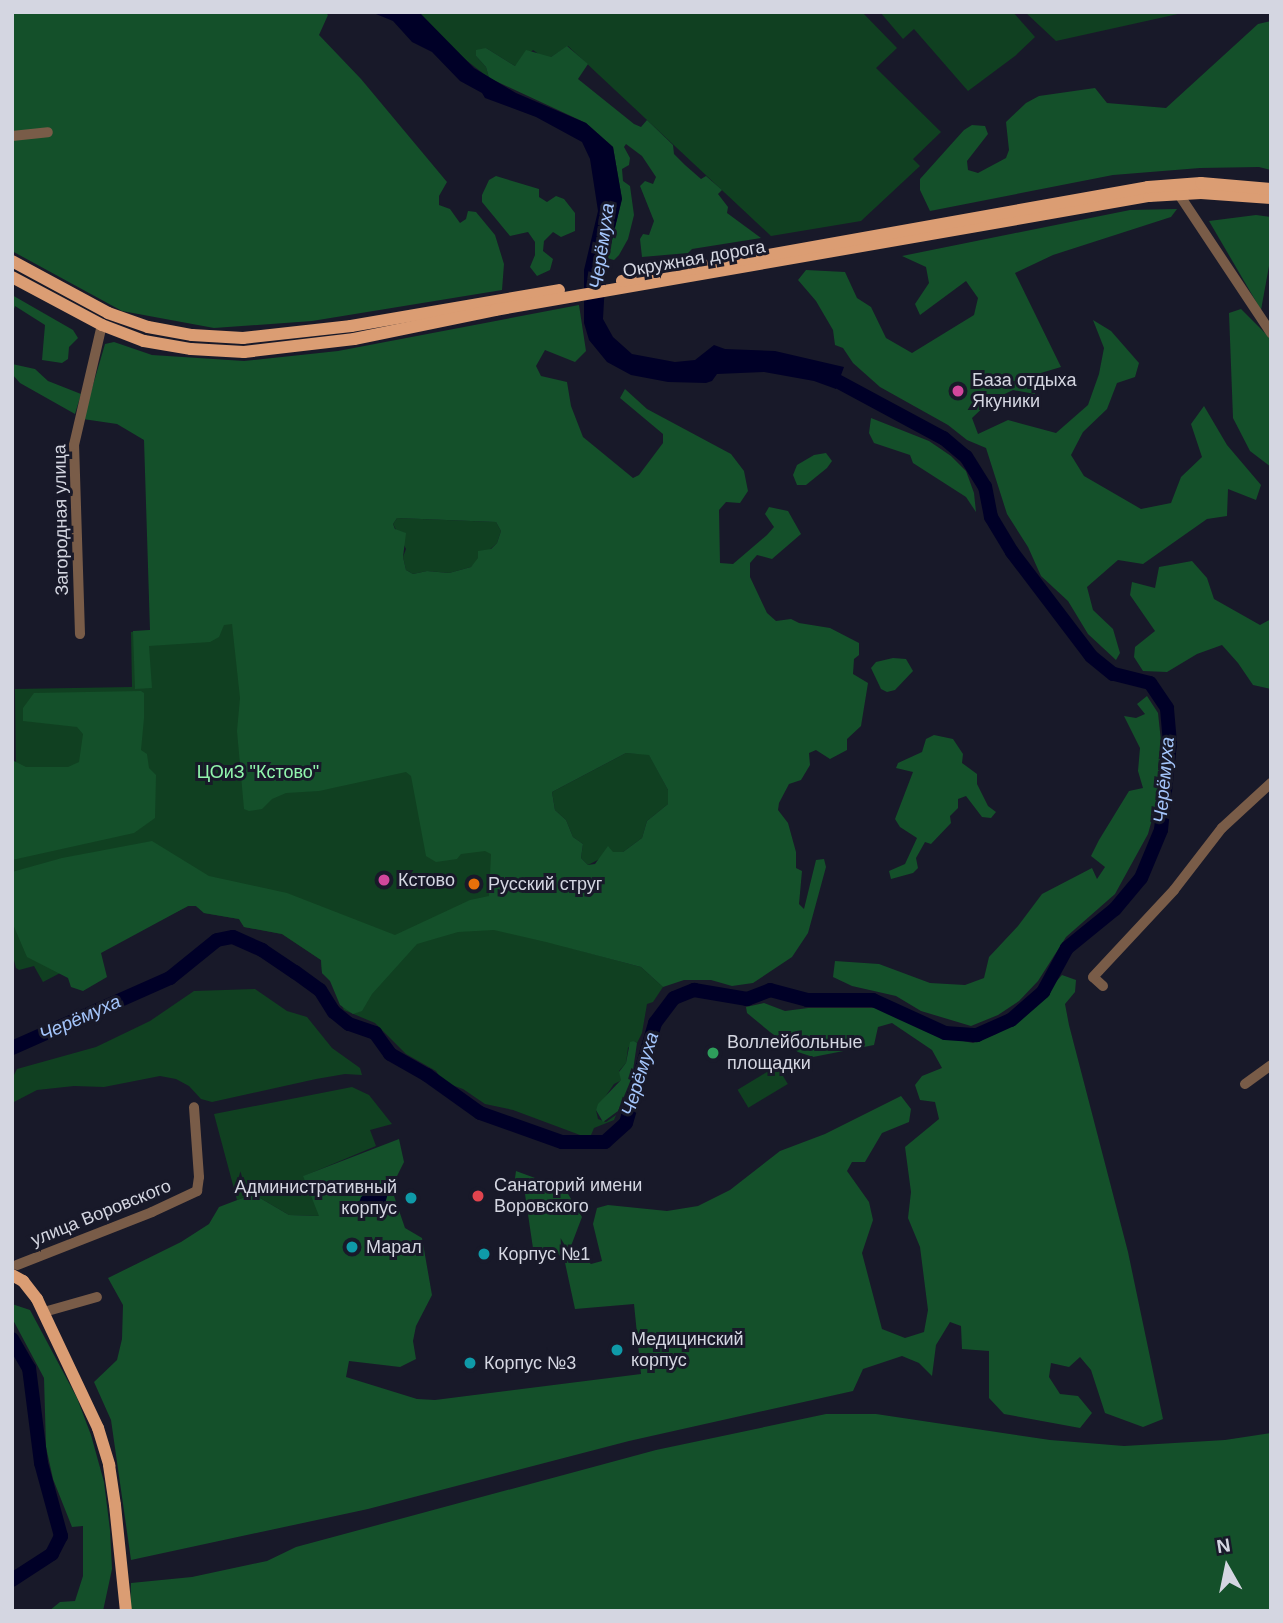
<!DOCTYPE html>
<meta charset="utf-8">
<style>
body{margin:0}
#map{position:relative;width:1283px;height:1623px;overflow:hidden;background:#181929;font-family:Arial,sans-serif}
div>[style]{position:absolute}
.green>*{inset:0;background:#104021;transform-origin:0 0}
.forest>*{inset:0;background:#14502a}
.water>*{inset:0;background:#000027}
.river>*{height:14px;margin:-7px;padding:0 7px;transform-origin:7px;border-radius:7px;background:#000027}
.minor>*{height:10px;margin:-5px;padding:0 5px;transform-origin:5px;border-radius:5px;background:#795c48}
.major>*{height:12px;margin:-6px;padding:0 6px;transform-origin:6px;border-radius:6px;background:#db9d73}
.dots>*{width:19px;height:19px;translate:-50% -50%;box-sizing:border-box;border:4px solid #181929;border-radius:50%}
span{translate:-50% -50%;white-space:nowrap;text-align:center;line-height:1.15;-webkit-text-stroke:6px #181929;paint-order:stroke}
.street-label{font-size:18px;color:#d4d6e1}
.poi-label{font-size:18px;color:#d4d6e1}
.left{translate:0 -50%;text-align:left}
.right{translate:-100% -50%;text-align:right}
.park-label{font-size:18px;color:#91f6ad}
.water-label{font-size:19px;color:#a4c5fb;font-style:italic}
.frame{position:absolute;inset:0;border:14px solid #d4d6e1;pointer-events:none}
.north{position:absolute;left:1192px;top:1532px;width:70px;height:70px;-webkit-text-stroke:5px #181929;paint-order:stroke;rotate:351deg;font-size:19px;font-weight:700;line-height:28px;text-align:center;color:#d4d6e1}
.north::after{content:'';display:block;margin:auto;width:24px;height:32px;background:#d4d6e1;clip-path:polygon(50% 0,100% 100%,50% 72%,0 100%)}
</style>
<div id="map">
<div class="green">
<div style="clip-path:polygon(419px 12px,862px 12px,897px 48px,876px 68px,941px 132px,913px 159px,920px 166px,861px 221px,771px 236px,568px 46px,551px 57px,544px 58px,533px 50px,515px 66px,486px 48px,476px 56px,486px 67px,489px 78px,457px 53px)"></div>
<div style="clip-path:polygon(880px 12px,1013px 12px,1035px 37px,1015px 56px,968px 91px,914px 29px,903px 39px)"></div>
<div style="clip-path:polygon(1025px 12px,1187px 12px,1056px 41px)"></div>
<div style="clip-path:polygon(397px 518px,496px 522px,501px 531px,497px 543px,471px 567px,449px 573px,427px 571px,413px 574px,406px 570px,403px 557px,406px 549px,393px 524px)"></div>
<div style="clip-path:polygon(254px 603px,336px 646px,567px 947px,641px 967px,663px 987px,653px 1002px,647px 1004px,642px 1033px,637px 1043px,634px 1041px,628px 1048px,626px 1063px,619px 1071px,622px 1080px,614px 1084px,596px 1110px,598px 1119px,606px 1122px,616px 1115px,614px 1120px,594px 1128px,591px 1135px,580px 1135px,513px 1110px,485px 1104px,463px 1089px,443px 1082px,436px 1071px,406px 1054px,375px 1023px,344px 1010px,330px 980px,322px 973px,321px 960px,282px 934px,244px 927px,239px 919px,204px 913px,196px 906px,188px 906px,43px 982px,34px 966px,19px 970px,16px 968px,12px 952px,12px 856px,17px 855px,15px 689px,132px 687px,131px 632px,153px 630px)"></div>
<div style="clip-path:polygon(626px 753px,649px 754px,668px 790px,668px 804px,647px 821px,642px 838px,623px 852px,613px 852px,588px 865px,581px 858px,583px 844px,573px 837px,566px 820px,555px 810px,552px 792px)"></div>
<div style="clip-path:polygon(255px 989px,287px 1011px,307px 1017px,332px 1048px,360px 1068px,362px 1075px,345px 1074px,316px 1079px,212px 1102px,201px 1099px,189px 1086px,176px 1079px,160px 1076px,104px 1087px,74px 1086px,37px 1090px,12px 1103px,12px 1079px,17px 1069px,96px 1047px,150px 1021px,194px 991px)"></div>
<div style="left:777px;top:1066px;width:21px;height:46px;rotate:59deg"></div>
<div style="clip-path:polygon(352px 1087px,369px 1095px,392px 1124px,370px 1130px,376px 1146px,304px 1176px,320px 1216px,289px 1215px,253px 1194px,237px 1200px,214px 1114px)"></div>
</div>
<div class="forest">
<div style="clip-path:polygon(12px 12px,325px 12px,328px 15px,319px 35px,361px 79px,447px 182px,439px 196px,439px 205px,450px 209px,460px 223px,466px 219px,468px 211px,476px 212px,495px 235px,504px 264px,502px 290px,312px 321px,214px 328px,122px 311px,12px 251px)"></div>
<div style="clip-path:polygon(1271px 21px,1271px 170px,1259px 167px,1200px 168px,1113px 175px,930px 211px,920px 190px,920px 179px,964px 130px,972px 125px,985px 126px,988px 134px,967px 161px,968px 170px,978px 173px,1006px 158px,1009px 150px,1006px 122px,1026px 103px,1039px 96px,1095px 88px,1107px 103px,1166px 108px,1258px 24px)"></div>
<div style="clip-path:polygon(567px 46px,588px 64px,578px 79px,634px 124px,641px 127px,647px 120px,673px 145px,674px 154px,685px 165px,701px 179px,706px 176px,722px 190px,718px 194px,728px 207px,727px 213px,761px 238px,692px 249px,688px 253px,642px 257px,640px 239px,643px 234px,649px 235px,654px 221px,640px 186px,645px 181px,653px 184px,656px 177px,642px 156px,626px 144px,624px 147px,630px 158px,629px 165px,622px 169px,623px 181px,630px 186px,634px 215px,628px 239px,619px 255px,614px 260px,607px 258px,622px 199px,613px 147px,586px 123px,489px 78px,486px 67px,476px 56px,476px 50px,486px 48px,515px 66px,526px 50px,551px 57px)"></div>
<div style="clip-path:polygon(496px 176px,539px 189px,539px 197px,547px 202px,556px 196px,564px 199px,575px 213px,575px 231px,561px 237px,553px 232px,544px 241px,543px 251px,553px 259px,550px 270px,537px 276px,530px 267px,535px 255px,535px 242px,528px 232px,510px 236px,482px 202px,482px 195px,489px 180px)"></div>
<div style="clip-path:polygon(1177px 209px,1171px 217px,1053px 255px,1015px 273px,1061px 367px,1034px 375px,1035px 394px,1013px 390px,990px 401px,972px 418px,978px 434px,1008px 420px,1056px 433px,1088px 405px,1099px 374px,1104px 348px,1093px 320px,1111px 331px,1139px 363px,1135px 377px,1117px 383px,1107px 409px,1083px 432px,1071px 455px,1084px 476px,1141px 509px,1171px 503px,1181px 477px,1202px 457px,1191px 424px,1204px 406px,1227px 445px,1261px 485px,1256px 500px,1228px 489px,1227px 516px,1207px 519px,1143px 564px,1118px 560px,1087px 587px,1093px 610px,1113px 629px,1120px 653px,1116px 660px,1088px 634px,1068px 601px,1041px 576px,1028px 547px,1007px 514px,986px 448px,967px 440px,948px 425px,880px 387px,853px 363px,843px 348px,835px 345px,833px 330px,816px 301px,798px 280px,806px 270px,845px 272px,857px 298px,871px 307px,886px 338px,912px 353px,974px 315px,978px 298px,966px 281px,920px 315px,915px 304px,929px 283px,926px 267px,902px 256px,1130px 210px)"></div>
<div style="clip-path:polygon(1256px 215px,1271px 217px,1271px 255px,1261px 310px,1209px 221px)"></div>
<div style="clip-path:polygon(12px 295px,73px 330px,78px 338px,69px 347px,68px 359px,62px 363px,42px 360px,45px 325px,15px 306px,12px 315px)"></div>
<div style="clip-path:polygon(evenodd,579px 305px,586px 351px,575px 362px,545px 350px,536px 366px,541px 376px,567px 382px,571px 406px,583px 437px,633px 478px,639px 475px,663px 443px,663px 434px,620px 398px,625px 389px,647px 409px,731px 454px,744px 471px,748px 491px,740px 503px,726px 502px,719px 510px,720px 563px,733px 564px,767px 535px,774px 527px,765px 514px,769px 507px,788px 511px,801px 534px,772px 559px,757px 555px,750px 563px,750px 577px,767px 613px,776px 621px,791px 619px,799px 623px,830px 628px,859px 643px,859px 655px,854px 659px,853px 674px,868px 683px,861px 726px,847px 739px,847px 750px,830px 759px,816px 750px,809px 753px,810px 765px,801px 780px,789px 784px,779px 803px,778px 810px,788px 823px,796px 852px,796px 868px,802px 871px,799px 904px,804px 909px,816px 860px,824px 859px,826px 867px,808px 933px,792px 957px,753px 983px,732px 986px,711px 980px,684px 980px,663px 987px,641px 967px,546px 942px,494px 930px,458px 932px,417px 944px,372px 994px,362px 1011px,353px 1014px,340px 1005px,330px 981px,322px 973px,321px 960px,282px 934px,244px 927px,239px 919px,204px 913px,196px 906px,188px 906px,101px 953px,107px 977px,83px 991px,71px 987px,68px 978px,27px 957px,12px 922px,12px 872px,62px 858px,152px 841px,209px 876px,287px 893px,395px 935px,470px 900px,489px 896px,491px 854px,485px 851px,461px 854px,457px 859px,436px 862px,426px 856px,411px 776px,406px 772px,319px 791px,286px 793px,272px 799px,262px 809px,249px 811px,244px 809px,237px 731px,240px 698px,232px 624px,224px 625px,219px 637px,210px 642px,149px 646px,152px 688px,135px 689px,133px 631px,150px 630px,144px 440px,117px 424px,83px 419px,105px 344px,114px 342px,152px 355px,244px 361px,338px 351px,579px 305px,397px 518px,496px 522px,501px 531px,497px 543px,491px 549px,478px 551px,478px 558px,471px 567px,449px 573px,427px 571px,413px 574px,406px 570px,403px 557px,406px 533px,395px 529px,393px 524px,397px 518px,579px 305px,626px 753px,649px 755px,668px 790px,668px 804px,647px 821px,642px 838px,623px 852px,613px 852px,608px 846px,595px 864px,588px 865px,581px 858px,583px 844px,573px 837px,566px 820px,555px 810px,552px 792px,626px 753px)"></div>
<div style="clip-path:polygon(1241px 309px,1271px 339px,1271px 467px,1250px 451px,1233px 418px,1229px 313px)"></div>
<div style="clip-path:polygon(12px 364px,35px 369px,48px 381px,81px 394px,75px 414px,20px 383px,12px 374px)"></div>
<div style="clip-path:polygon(871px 418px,929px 441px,951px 456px,966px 471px,974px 493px,976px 512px,966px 497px,913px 463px,910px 455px,874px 443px,869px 433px)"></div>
<div style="clip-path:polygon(826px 453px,832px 461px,827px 468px,806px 485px,797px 485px,793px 475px,797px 465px,814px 455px)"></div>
<div style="clip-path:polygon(1192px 561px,1207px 578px,1214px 599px,1260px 625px,1271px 619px,1271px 689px,1253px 685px,1238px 663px,1222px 645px,1197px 654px,1167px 672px,1143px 671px,1134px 657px,1135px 647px,1155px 631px,1130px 595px,1132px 582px,1155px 588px,1159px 567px)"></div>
<div style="clip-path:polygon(893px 658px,906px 659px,913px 671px,895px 690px,887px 692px,881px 689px,871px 668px,876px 662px)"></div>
<div style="clip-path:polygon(141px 691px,144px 693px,144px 718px,141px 750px,147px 754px,149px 768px,156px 775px,155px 818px,134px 833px,12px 860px,12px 760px,26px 767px,68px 767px,79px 762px,83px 734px,77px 727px,23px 721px,23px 708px,34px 693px)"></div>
<div style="clip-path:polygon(1147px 696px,1158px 713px,1161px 741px,1159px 794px,1148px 834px,1115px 894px,1066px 937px,1038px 981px,1019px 1001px,998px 1015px,971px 1026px,921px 1011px,896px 996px,852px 986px,833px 977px,835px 961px,879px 964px,930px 983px,965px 985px,984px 978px,989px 957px,1018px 926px,1042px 894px,1092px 868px,1097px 879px,1105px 867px,1091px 856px,1099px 840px,1129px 791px,1143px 788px,1138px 771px,1140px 748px,1124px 716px,1136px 718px,1145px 714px,1137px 704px)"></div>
<div style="clip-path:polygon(934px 735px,953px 739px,963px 754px,962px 763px,977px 774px,977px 784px,988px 806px,996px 812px,991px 818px,982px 817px,966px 796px,958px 799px,958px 808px,950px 816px,951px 823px,931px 844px,925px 842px,916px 858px,918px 868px,913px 873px,891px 879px,889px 871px,905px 864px,917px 838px,900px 827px,895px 819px,913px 772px,896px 768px,898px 763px,922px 752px,926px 739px)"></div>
<div style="clip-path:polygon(1062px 975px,1076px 980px,1075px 992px,1065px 1004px,1069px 1025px,1128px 1252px,1163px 1419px,1143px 1427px,1105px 1413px,1091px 1370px,1080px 1357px,1069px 1367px,1051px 1363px,1049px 1377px,1060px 1394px,1078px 1396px,1092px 1413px,1080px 1428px,1004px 1414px,989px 1398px,989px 1351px,962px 1349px,961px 1326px,950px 1322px,936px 1345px,932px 1376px,919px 1363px,902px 1356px,863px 1369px,853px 1391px,629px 1441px,368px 1509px,131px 1560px,111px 1420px,94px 1382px,117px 1360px,122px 1339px,123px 1305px,108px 1278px,181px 1242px,209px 1224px,219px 1207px,253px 1194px,289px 1215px,319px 1216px,303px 1176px,399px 1139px,404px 1162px,394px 1182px,394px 1196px,405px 1228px,422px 1238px,432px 1295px,416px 1326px,413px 1341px,416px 1359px,400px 1367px,349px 1361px,346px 1377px,417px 1399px,435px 1400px,641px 1374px,634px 1304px,575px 1309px,564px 1258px,550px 1250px,534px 1255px,525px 1194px,513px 1192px,516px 1171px,565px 1189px,582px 1217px,571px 1246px,591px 1264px,602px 1261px,593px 1224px,597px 1208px,608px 1205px,667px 1211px,698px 1206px,730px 1190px,780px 1151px,825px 1134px,901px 1096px,911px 1109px,909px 1122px,882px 1133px,865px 1162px,852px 1162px,847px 1171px,869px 1202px,873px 1220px,862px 1253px,882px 1329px,905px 1338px,924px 1332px,928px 1310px,920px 1247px,908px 1218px,911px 1192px,905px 1147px,939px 1119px,935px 1102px,920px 1100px,915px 1085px,922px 1076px,942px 1068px,932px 1050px,892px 1023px,878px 1027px,874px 1045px,813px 1057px,798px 1052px,770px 1032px,747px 1013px,746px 1007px,764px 1003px,785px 1011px,808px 1008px,876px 1008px,891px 1012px,939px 1036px,973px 1043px,996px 1034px,1031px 1009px)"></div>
<div style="clip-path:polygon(634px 1041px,637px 1043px,632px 1077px,618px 1111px,603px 1122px,596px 1110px,598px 1104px,621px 1080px,619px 1072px,626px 1063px,630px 1042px)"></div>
<div style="clip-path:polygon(12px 1304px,30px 1310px,77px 1398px,91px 1435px,104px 1482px,110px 1530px,112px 1569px,103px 1611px,49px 1611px,60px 1602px,75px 1601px,83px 1576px,83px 1526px,72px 1527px,53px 1479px,46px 1447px,44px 1378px,12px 1318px)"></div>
<div style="clip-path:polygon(826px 1414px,876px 1414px,1050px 1440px,1124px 1446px,1225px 1440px,1271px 1433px,1271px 1611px,130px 1611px,131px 1583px,192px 1577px,267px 1561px,296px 1547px,656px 1450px)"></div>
</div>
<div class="water">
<div style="clip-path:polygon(371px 12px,419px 12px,474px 68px,516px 93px,586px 123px,613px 147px,622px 199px,606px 265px,603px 319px,613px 337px,632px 354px,675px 362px,695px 360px,714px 345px,725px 349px,775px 351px,844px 367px,836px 389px,814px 381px,764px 372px,717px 374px,712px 381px,706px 383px,668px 382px,631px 375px,607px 362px,589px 340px,584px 323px,584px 270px,598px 211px,590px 159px,582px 142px,536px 117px,485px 98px,482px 93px,460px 81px,432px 52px,412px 42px,393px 21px)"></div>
<div style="clip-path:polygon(382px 1183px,388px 1193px,385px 1204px,371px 1211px,356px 1211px,361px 1197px)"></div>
</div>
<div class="river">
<div style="left:12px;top:1048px;width:173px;rotate:-23.9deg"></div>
<div style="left:170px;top:978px;width:60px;rotate:-39deg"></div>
<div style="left:217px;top:940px;width:16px;rotate:-11deg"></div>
<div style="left:233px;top:937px;width:32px;rotate:24deg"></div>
<div style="left:262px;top:950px;width:40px;rotate:34deg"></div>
<div style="left:295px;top:972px;width:31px;rotate:36deg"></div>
<div style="left:320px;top:990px;width:26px;rotate:58deg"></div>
<div style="left:334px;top:1012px;width:19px;rotate:39deg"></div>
<div style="left:349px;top:1024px;width:28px;rotate:19deg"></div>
<div style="left:375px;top:1033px;width:26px;rotate:54deg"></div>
<div style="left:390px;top:1054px;width:43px;rotate:29.6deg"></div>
<div style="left:427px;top:1075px;width:65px;rotate:35.6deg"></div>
<div style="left:480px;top:1113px;width:87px;rotate:19.5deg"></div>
<div style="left:562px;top:1142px;width:43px"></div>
<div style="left:605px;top:1142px;width:28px;rotate:-42deg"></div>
<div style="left:626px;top:1123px;width:104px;rotate:-73.8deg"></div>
<div style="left:655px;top:1023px;width:31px;rotate:-53deg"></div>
<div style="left:674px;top:998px;width:22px;rotate:-22deg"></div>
<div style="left:694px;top:990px;width:54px;rotate:9.6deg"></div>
<div style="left:747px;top:999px;width:25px;rotate:-21deg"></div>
<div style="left:770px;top:990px;width:38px;rotate:15deg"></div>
<div style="left:807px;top:1000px;width:66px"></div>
<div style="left:873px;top:1000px;width:79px;rotate:24.6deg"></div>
<div style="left:945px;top:1033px;width:32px;rotate:4deg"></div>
<div style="left:977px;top:1035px;width:37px;rotate:-24deg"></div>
<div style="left:1011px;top:1020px;width:43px;rotate:-41.2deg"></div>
<div style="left:1043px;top:992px;width:50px;rotate:-61.4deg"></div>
<div style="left:1067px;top:948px;width:62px;rotate:-39.1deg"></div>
<div style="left:1115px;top:909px;width:40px;rotate:-50deg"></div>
<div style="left:1141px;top:878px;width:52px;rotate:-67.4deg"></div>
<div style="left:1161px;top:830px;width:87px;rotate:-84.1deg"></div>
<div style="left:1170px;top:743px;width:35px;rotate:-95deg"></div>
<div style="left:1167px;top:708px;width:30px;rotate:-124deg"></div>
<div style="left:1150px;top:683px;width:38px;rotate:-166deg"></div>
<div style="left:1113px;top:674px;width:28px;rotate:-141deg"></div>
<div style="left:1091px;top:656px;width:131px;rotate:-127.2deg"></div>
<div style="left:1012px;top:552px;width:41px;rotate:-121deg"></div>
<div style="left:991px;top:517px;width:31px;rotate:-101deg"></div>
<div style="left:985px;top:487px;width:36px;rotate:-122deg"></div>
<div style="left:966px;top:457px;width:30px;rotate:-140deg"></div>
<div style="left:943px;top:438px;width:135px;rotate:-151.7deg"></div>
<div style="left:12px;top:1339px;width:34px;rotate:60deg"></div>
<div style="left:29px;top:1368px;width:96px;rotate:82.8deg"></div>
<div style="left:41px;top:1463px;width:76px;rotate:74.7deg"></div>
<div style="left:61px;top:1536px;width:20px;rotate:117deg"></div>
<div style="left:52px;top:1554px;width:48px;rotate:147deg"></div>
</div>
<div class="minor">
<div style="left:12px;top:136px;width:36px;rotate:-6deg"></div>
<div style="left:1176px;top:190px;width:172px;rotate:56.4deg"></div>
<div style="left:80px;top:634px;width:189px;rotate:-91.8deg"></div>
<div style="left:74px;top:445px;width:123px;rotate:-76.9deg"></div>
<div style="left:1103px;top:986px;width:13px;rotate:-138deg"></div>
<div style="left:1093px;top:977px;width:119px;rotate:-47deg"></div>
<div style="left:1174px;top:890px;width:78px;rotate:-52.3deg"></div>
<div style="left:1222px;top:828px;width:67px;rotate:-42.6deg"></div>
<div style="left:1245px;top:1084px;width:32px;rotate:-36deg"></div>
<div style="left:17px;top:1265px;width:145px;rotate:-21.4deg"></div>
<div style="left:152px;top:1212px;width:50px;rotate:-25deg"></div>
<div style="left:197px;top:1191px;width:14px;rotate:-82deg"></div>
<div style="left:199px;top:1177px;width:70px;rotate:-94.1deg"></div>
<div style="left:44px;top:1312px;width:55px;rotate:-15.8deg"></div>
</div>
<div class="major">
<div style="left:12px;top:261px;width:109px;rotate:28.4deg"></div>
<div style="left:108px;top:313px;width:42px;rotate:19.3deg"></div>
<div style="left:148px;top:327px;width:45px;rotate:10.3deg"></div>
<div style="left:192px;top:335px;width:51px;rotate:3.4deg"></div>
<div style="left:243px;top:338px;width:109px;rotate:-6.3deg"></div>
<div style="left:351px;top:326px;width:211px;rotate:-9.8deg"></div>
<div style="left:12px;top:277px;width:102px;rotate:28.1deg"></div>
<div style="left:102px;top:325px;width:45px;rotate:20.9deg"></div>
<div style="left:144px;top:341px;width:48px;rotate:9.7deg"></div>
<div style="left:191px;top:349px;width:53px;rotate:3.2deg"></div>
<div style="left:244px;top:352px;width:111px;rotate:-6.7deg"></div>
<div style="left:354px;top:339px;width:144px;rotate:-11.6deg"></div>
<div style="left:495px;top:310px;width:664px;rotate:-9.89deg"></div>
<div style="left:1149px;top:196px;width:52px;rotate:-3.3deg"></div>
<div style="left:1201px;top:193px;width:70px;rotate:4.1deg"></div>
<div style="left:622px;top:281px;width:534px;rotate:-10.13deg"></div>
<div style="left:1148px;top:187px;width:53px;rotate:-4.3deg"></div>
<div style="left:1201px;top:183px;width:70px;rotate:4.9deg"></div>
<div style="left:12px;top:1275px;width:13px;rotate:29deg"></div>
<div style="left:23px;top:1281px;width:23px;rotate:52deg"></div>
<div style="left:37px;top:1299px;width:143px;rotate:64.7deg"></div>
<div style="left:98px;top:1428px;width:39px;rotate:73deg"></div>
<div style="left:109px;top:1465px;width:40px;rotate:81.5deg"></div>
<div style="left:115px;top:1505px;width:107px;rotate:84.1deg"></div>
</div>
<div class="dots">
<div style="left:958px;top:391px;background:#d1479c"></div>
<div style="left:384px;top:880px;background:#d1479c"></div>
<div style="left:474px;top:884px;background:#e8710a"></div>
<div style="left:713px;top:1053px;background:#2e9e5b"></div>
<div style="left:478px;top:1196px;background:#e0444e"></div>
<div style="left:411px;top:1198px;background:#0f9aa8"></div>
<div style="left:352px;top:1247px;background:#0f9aa8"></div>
<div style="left:484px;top:1254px;background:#0f9aa8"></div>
<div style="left:617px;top:1350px;background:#0f9aa8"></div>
<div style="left:470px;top:1363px;background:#0f9aa8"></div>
</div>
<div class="street-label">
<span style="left:694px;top:259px;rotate:-10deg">Окружная дорога</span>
<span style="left:61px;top:520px;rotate:-91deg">Загородная улица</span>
<span style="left:101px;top:1213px;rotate:-22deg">улица Воровского</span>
</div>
<div class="poi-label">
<span class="left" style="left:972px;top:391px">База отдыха<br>Якуники</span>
<span class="left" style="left:398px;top:880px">Кстово</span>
<span class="left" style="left:488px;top:884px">Русский струг</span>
<span class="left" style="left:727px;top:1053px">Воллейбольные<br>площадки</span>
<span class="left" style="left:494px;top:1196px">Санаторий имени<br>Воровского</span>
<span class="right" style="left:397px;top:1198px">Административный<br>корпус</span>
<span class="left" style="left:366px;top:1247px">Марал</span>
<span class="left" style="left:498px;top:1254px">Корпус №1</span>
<span class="left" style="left:631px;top:1350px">Медицинский<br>корпус</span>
<span class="left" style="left:484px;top:1363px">Корпус №3</span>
</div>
<div class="park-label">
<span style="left:258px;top:772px">ЦОиЗ "Кстово"</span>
</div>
<div class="water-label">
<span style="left:602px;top:246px;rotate:-82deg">Черёмуха</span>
<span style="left:1164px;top:780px;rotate:-85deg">Черёмуха</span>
<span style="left:80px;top:1018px;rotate:-24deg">Черёмуха</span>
<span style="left:640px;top:1074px;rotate:-73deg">Черёмуха</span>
</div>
<div class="frame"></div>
<div class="north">N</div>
</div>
